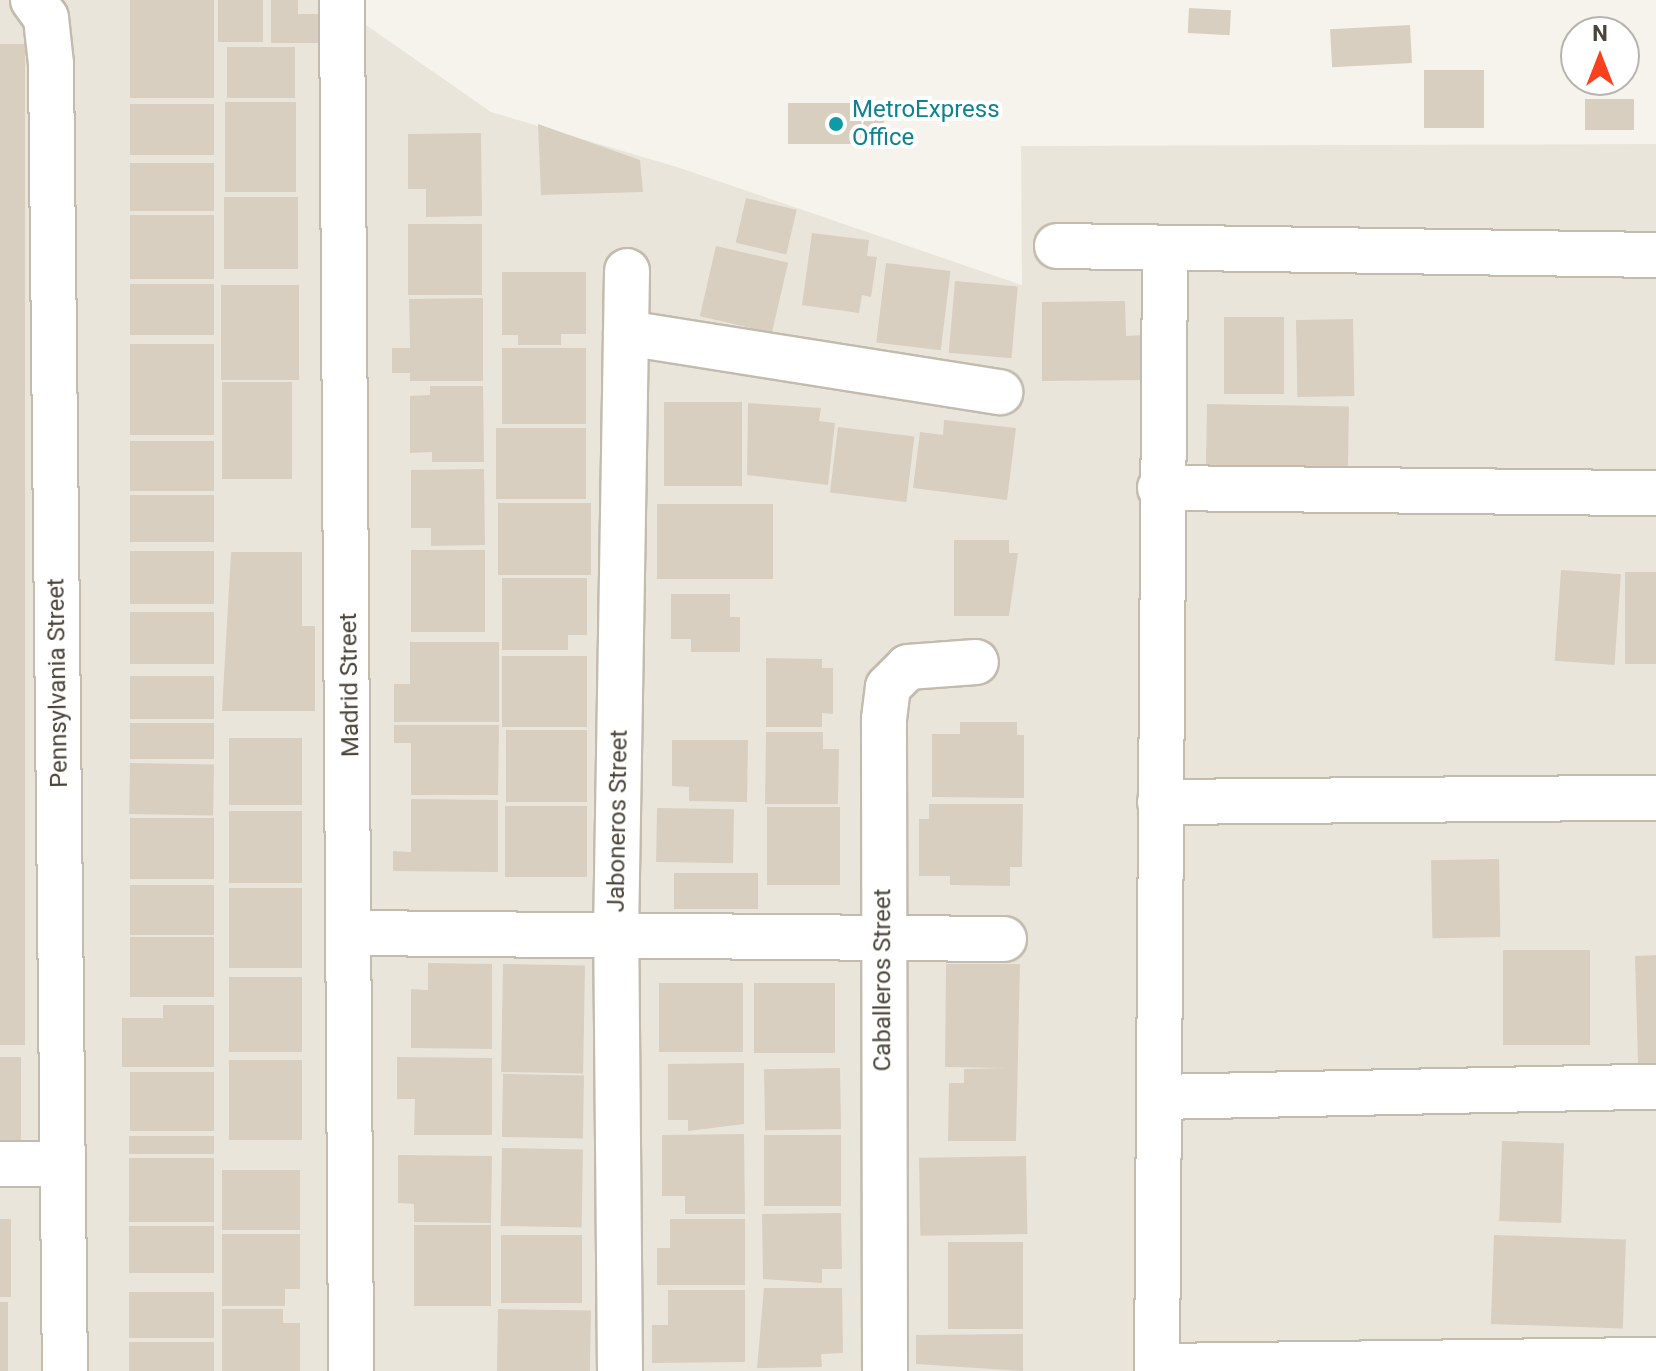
<!DOCTYPE html>
<style>
body{margin:0}
#map{position:relative;width:1656px;height:1371px;overflow:hidden;background:#f6f3ec;font-family:Roboto,sans-serif}
div>[style]{position:absolute}
.residential>*{inset:0;background:#eae5da}
.building>*{inset:0;background:#d8cfc1;transform-origin:0 0}
.roads{filter:drop-shadow(2px 0 #c2bbae) drop-shadow(-2px 0 #c2bbae) drop-shadow(0 2px #c2bbae) drop-shadow(0 -2px #c2bbae)}
.minor>*{height:44px;margin:-22px;padding:0 22px;transform-origin:22px;border-radius:22px;background:#fff}
.dots>*{width:22px;height:22px;translate:-50% -50%;box-sizing:border-box;border:4px solid #fff;border-radius:50%}
span{translate:-50% -50%;white-space:nowrap;text-align:center;line-height:1.15;-webkit-text-stroke:8px #fff;paint-order:stroke}
.culture-label{font-size:24px;color:#0d838f}
.left{translate:0 -50%;text-align:left}
.street-label{font-size:24px;color:#4b4439}
.north{position:absolute;left:1560px;top:16px;width:80px;height:80px;box-sizing:border-box;background:#fff;border:2px solid #b7b4b0;border-radius:50%;rotate:0deg;font-size:22px;font-weight:700;line-height:32px;text-align:center;color:#4b4439}
.north::after{content:'';display:block;margin:auto;width:28px;height:36px;background:#fc3f1d;clip-path:polygon(50% 0,100% 100%,50% 72%,0 100%)}
</style>
<div id="map">
<div class="residential">
<div style="clip-path:polygon(0 0,330px 0,491px 112px,680px 168px,1022px 285px,1021px 146px,1656px 144px,1656px 1371px,0 1371px)"></div>
</div>
<div class="building">
<div style="left:130px;top:0;width:84px;height:98px"></div>
<div style="left:218px;top:0;width:45px;height:42px"></div>
<div style="clip-path:polygon(271px 0,298px 0,298px 14px,319px 14px,319px 43px,271px 43px)"></div>
<div style="left:1189px;top:8px;width:42px;height:25px;rotate:3deg"></div>
<div style="left:1410px;top:25px;width:38px;height:80px;rotate:87deg"></div>
<div style="left:0;top:44px;width:25px;height:1001px"></div>
<div style="left:227px;top:47px;width:68px;height:51px"></div>
<div style="left:1424px;top:70px;width:60px;height:58px"></div>
<div style="left:1585px;top:99px;width:49px;height:31px"></div>
<div style="left:225px;top:102px;width:71px;height:90px"></div>
<div style="left:788px;top:103px;width:96px;height:41px"></div>
<div style="left:130px;top:104px;width:84px;height:51px"></div>
<div style="clip-path:polygon(538px 124px,640px 160px,643px 192px,541px 195px)"></div>
<div style="clip-path:polygon(481px 133px,482px 216px,426px 217px,426px 189px,408px 189px,408px 134px)"></div>
<div style="left:130px;top:163px;width:84px;height:48px"></div>
<div style="left:224px;top:197px;width:74px;height:72px"></div>
<div style="left:746px;top:198px;width:52px;height:46px;rotate:13deg"></div>
<div style="left:130px;top:215px;width:84px;height:64px"></div>
<div style="left:408px;top:224px;width:74px;height:71px"></div>
<div style="clip-path:polygon(812px 233px,869px 240px,867px 256px,877px 257px,871px 297px,862px 295px,859px 313px,802px 305px)"></div>
<div style="left:716px;top:246px;width:74px;height:72px;rotate:13deg"></div>
<div style="left:886px;top:263px;width:65px;height:80px;rotate:7deg"></div>
<div style="clip-path:polygon(502px 272px,586px 272px,586px 334px,561px 334px,561px 345px,518px 345px,518px 335px,502px 335px)"></div>
<div style="left:955px;top:281px;width:63px;height:72px;rotate:5deg"></div>
<div style="left:130px;top:284px;width:84px;height:51px"></div>
<div style="left:221px;top:285px;width:78px;height:95px"></div>
<div style="clip-path:polygon(483px 298px,483px 381px,410px 381px,410px 373px,392px 373px,392px 348px,410px 348px,409px 299px)"></div>
<div style="clip-path:polygon(1125px 301px,1126px 336px,1146px 335px,1147px 380px,1042px 381px,1042px 302px)"></div>
<div style="left:1224px;top:317px;width:60px;height:77px"></div>
<div style="left:1353px;top:319px;width:77px;height:57px;rotate:89deg"></div>
<div style="left:130px;top:344px;width:84px;height:91px"></div>
<div style="left:502px;top:348px;width:84px;height:76px"></div>
<div style="left:222px;top:382px;width:70px;height:97px"></div>
<div style="clip-path:polygon(430px 386px,483px 386px,484px 462px,432px 462px,432px 452px,410px 453px,410px 396px,430px 395px)"></div>
<div style="left:664px;top:402px;width:78px;height:84px"></div>
<div style="clip-path:polygon(748px 403px,821px 408px,819px 421px,835px 423px,828px 485px,747px 475px)"></div>
<div style="left:1207px;top:404px;width:142px;height:76px;rotate:1deg"></div>
<div style="clip-path:polygon(944px 420px,1016px 428px,1007px 500px,913px 488px,920px 432px,943px 435px)"></div>
<div style="left:838px;top:427px;width:77px;height:66px;rotate:7deg"></div>
<div style="left:496px;top:428px;width:90px;height:71px"></div>
<div style="left:130px;top:441px;width:84px;height:50px"></div>
<div style="clip-path:polygon(484px 469px,485px 545px,431px 546px,431px 528px,411px 528px,411px 470px)"></div>
<div style="left:130px;top:495px;width:84px;height:47px"></div>
<div style="left:498px;top:503px;width:93px;height:72px"></div>
<div style="left:773px;top:504px;width:75px;height:116px;rotate:90deg"></div>
<div style="clip-path:polygon(954px 540px,1009px 540px,1009px 553px,1018px 553px,1009px 616px,954px 616px)"></div>
<div style="left:411px;top:550px;width:74px;height:82px"></div>
<div style="left:130px;top:551px;width:84px;height:53px"></div>
<div style="clip-path:polygon(231px 552px,302px 552px,302px 626px,315px 626px,315px 711px,222px 711px)"></div>
<div style="left:1561px;top:570px;width:60px;height:91px;rotate:4deg"></div>
<div style="left:1625px;top:572px;width:31px;height:92px"></div>
<div style="clip-path:polygon(502px 578px,587px 578px,587px 635px,568px 635px,568px 650px,502px 650px)"></div>
<div style="clip-path:polygon(671px 594px,730px 594px,730px 617px,740px 617px,740px 652px,691px 652px,691px 639px,671px 639px)"></div>
<div style="left:130px;top:612px;width:84px;height:52px"></div>
<div style="clip-path:polygon(410px 642px,499px 642px,499px 722px,394px 722px,394px 684px,410px 684px)"></div>
<div style="left:502px;top:656px;width:85px;height:71px"></div>
<div style="clip-path:polygon(766px 658px,822px 659px,822px 668px,833px 668px,833px 714px,822px 713px,822px 727px,766px 727px)"></div>
<div style="left:130px;top:676px;width:84px;height:43px"></div>
<div style="clip-path:polygon(960px 722px,1017px 722px,1017px 735px,1024px 735px,1024px 798px,932px 797px,932px 734px,960px 734px)"></div>
<div style="left:130px;top:723px;width:84px;height:36px"></div>
<div style="clip-path:polygon(394px 725px,499px 725px,498px 795px,411px 795px,411px 743px,394px 743px)"></div>
<div style="left:506px;top:730px;width:81px;height:72px"></div>
<div style="clip-path:polygon(766px 732px,823px 732px,823px 749px,839px 749px,838px 804px,765px 804px)"></div>
<div style="left:229px;top:738px;width:73px;height:67px"></div>
<div style="clip-path:polygon(672px 740px,748px 740px,747px 802px,689px 801px,689px 787px,672px 786px)"></div>
<div style="left:130px;top:763px;width:84px;height:51px;rotate:1deg"></div>
<div style="clip-path:polygon(411px 799px,498px 800px,498px 872px,393px 871px,393px 851px,411px 852px)"></div>
<div style="clip-path:polygon(929px 804px,1023px 804px,1022px 867px,1010px 867px,1010px 886px,950px 885px,950px 876px,919px 876px,919px 819px,929px 819px)"></div>
<div style="left:505px;top:806px;width:82px;height:71px"></div>
<div style="left:767px;top:807px;width:73px;height:78px"></div>
<div style="left:657px;top:808px;width:77px;height:54px;rotate:1deg"></div>
<div style="left:229px;top:811px;width:73px;height:72px"></div>
<div style="left:130px;top:818px;width:84px;height:61px"></div>
<div style="left:1499px;top:859px;width:78px;height:68px;rotate:89deg"></div>
<div style="left:674px;top:873px;width:84px;height:36px"></div>
<div style="left:130px;top:885px;width:84px;height:50px"></div>
<div style="left:229px;top:888px;width:73px;height:80px"></div>
<div style="left:130px;top:937px;width:84px;height:60px"></div>
<div style="left:1503px;top:950px;width:87px;height:95px"></div>
<div style="clip-path:polygon(1656px 955px,1656px 1063px,1638px 1063px,1635px 956px)"></div>
<div style="clip-path:polygon(428px 963px,492px 964px,492px 1049px,411px 1048px,411px 989px,428px 990px)"></div>
<div style="left:503px;top:964px;width:82px;height:108px;rotate:1deg"></div>
<div style="clip-path:polygon(946px 964px,1020px 964px,1016px 1141px,948px 1141px,949px 1083px,964px 1083px,964px 1069px,1007px 1068px,945px 1067px)"></div>
<div style="left:229px;top:977px;width:73px;height:75px"></div>
<div style="left:659px;top:983px;width:84px;height:69px"></div>
<div style="left:754px;top:983px;width:81px;height:70px"></div>
<div style="clip-path:polygon(163px 1005px,214px 1005px,214px 1067px,122px 1067px,122px 1018px,163px 1018px)"></div>
<div style="left:0;top:1057px;width:21px;height:84px"></div>
<div style="clip-path:polygon(397px 1057px,492px 1058px,492px 1135px,414px 1135px,415px 1099px,397px 1099px)"></div>
<div style="left:229px;top:1060px;width:73px;height:80px"></div>
<div style="clip-path:polygon(744px 1063px,744px 1124px,688px 1131px,688px 1120px,668px 1120px,668px 1064px)"></div>
<div style="left:840px;top:1068px;width:61px;height:76px;rotate:89deg"></div>
<div style="left:130px;top:1072px;width:84px;height:59px"></div>
<div style="left:503px;top:1074px;width:81px;height:63px;rotate:1deg"></div>
<div style="clip-path:polygon(744px 1134px,745px 1214px,685px 1214px,685px 1196px,662px 1196px,662px 1135px)"></div>
<div style="left:841px;top:1135px;width:71px;height:77px;rotate:90deg"></div>
<div style="left:129px;top:1136px;width:85px;height:18px"></div>
<div style="left:1502px;top:1141px;width:62px;height:80px;rotate:2deg"></div>
<div style="left:502px;top:1148px;width:81px;height:78px;rotate:1deg"></div>
<div style="clip-path:polygon(398px 1155px,492px 1156px,491px 1223px,414px 1222px,414px 1204px,398px 1203px)"></div>
<div style="left:1026px;top:1156px;width:78px;height:107px;rotate:89deg"></div>
<div style="left:129px;top:1158px;width:85px;height:64px"></div>
<div style="left:222px;top:1170px;width:78px;height:60px"></div>
<div style="clip-path:polygon(841px 1213px,842px 1269px,822px 1269px,822px 1283px,763px 1279px,762px 1214px)"></div>
<div style="left:0;top:1219px;width:11px;height:78px"></div>
<div style="clip-path:polygon(670px 1219px,745px 1219px,745px 1285px,657px 1285px,657px 1248px,670px 1248px)"></div>
<div style="left:414px;top:1225px;width:77px;height:81px"></div>
<div style="left:129px;top:1226px;width:85px;height:47px"></div>
<div style="clip-path:polygon(222px 1234px,300px 1234px,300px 1289px,285px 1289px,285px 1306px,222px 1306px)"></div>
<div style="left:501px;top:1235px;width:81px;height:68px"></div>
<div style="left:1494px;top:1235px;width:132px;height:89px;rotate:2deg"></div>
<div style="left:948px;top:1242px;width:75px;height:87px"></div>
<div style="clip-path:polygon(764px 1288px,842px 1288px,843px 1353px,821px 1354px,822px 1367px,757px 1368px)"></div>
<div style="clip-path:polygon(668px 1290px,745px 1290px,745px 1362px,652px 1363px,652px 1325px,668px 1325px)"></div>
<div style="left:129px;top:1292px;width:85px;height:46px"></div>
<div style="left:0;top:1302px;width:8px;height:69px"></div>
<div style="clip-path:polygon(222px 1309px,283px 1309px,283px 1323px,300px 1323px,300px 1371px,222px 1371px)"></div>
<div style="left:498px;top:1309px;width:93px;height:62px;rotate:1deg"></div>
<div style="clip-path:polygon(1023px 1334px,1023px 1371px,916px 1364px,916px 1335px)"></div>
<div style="left:129px;top:1342px;width:85px;height:29px"></div>
</div>
<div class="roads">
<div class="minor">
<div style="left:33px;top:0;width:22px;rotate:54deg"></div>
<div style="left:46px;top:18px;width:46px;rotate:83.8deg"></div>
<div style="left:51px;top:64px;width:1307px;rotate:89.39deg"></div>
<div style="left:342px;top:0;width:1371px;rotate:89.62deg"></div>
<div style="left:1057px;top:246px;width:599px;rotate:0.86deg"></div>
<div style="left:626px;top:333px;width:379px;rotate:9deg"></div>
<div style="left:1160px;top:488px;width:496px;rotate:0.6deg"></div>
<div style="left:1160px;top:802px;width:496px;rotate:-0.5deg"></div>
<div style="left:353px;top:933px;width:651px;rotate:0.53deg"></div>
<div style="left:1159px;top:1097px;width:497px;rotate:-1.2deg"></div>
<div style="left:0;top:1164px;width:62px"></div>
<div style="left:1157px;top:1366px;width:499px;rotate:-0.7deg"></div>
<div style="left:620px;top:1371px;width:435px;rotate:-90.5deg"></div>
<div style="left:616px;top:936px;width:665px;rotate:-89.05deg"></div>
<div style="left:885px;top:1371px;width:652px;rotate:-90.09deg"></div>
<div style="left:884px;top:719px;width:32px;rotate:-83deg"></div>
<div style="left:888px;top:687px;width:28px;rotate:-45deg"></div>
<div style="left:908px;top:667px;width:68px;rotate:-4.2deg"></div>
<div style="left:1157px;top:1371px;width:1123px;rotate:-89.59deg"></div>
</div>
</div>
<div class="dots">
<div style="left:836px;top:124px;background:#0f9aa8"></div>
</div>
<div class="culture-label">
<span class="left" style="left:852px;top:124px">MetroExpress<br>Office</span>
</div>
<div class="street-label">
<span style="left:58px;top:683px;rotate:-91deg">Pennsylvania Street</span>
<span style="left:350px;top:685px;rotate:-91deg">Madrid Street</span>
<span style="left:618px;top:821px;rotate:-89deg">Jaboneros Street</span>
<span style="left:883px;top:980px;rotate:-90deg">Caballeros Street</span>
</div>
<div class="north">N</div>
</div>
